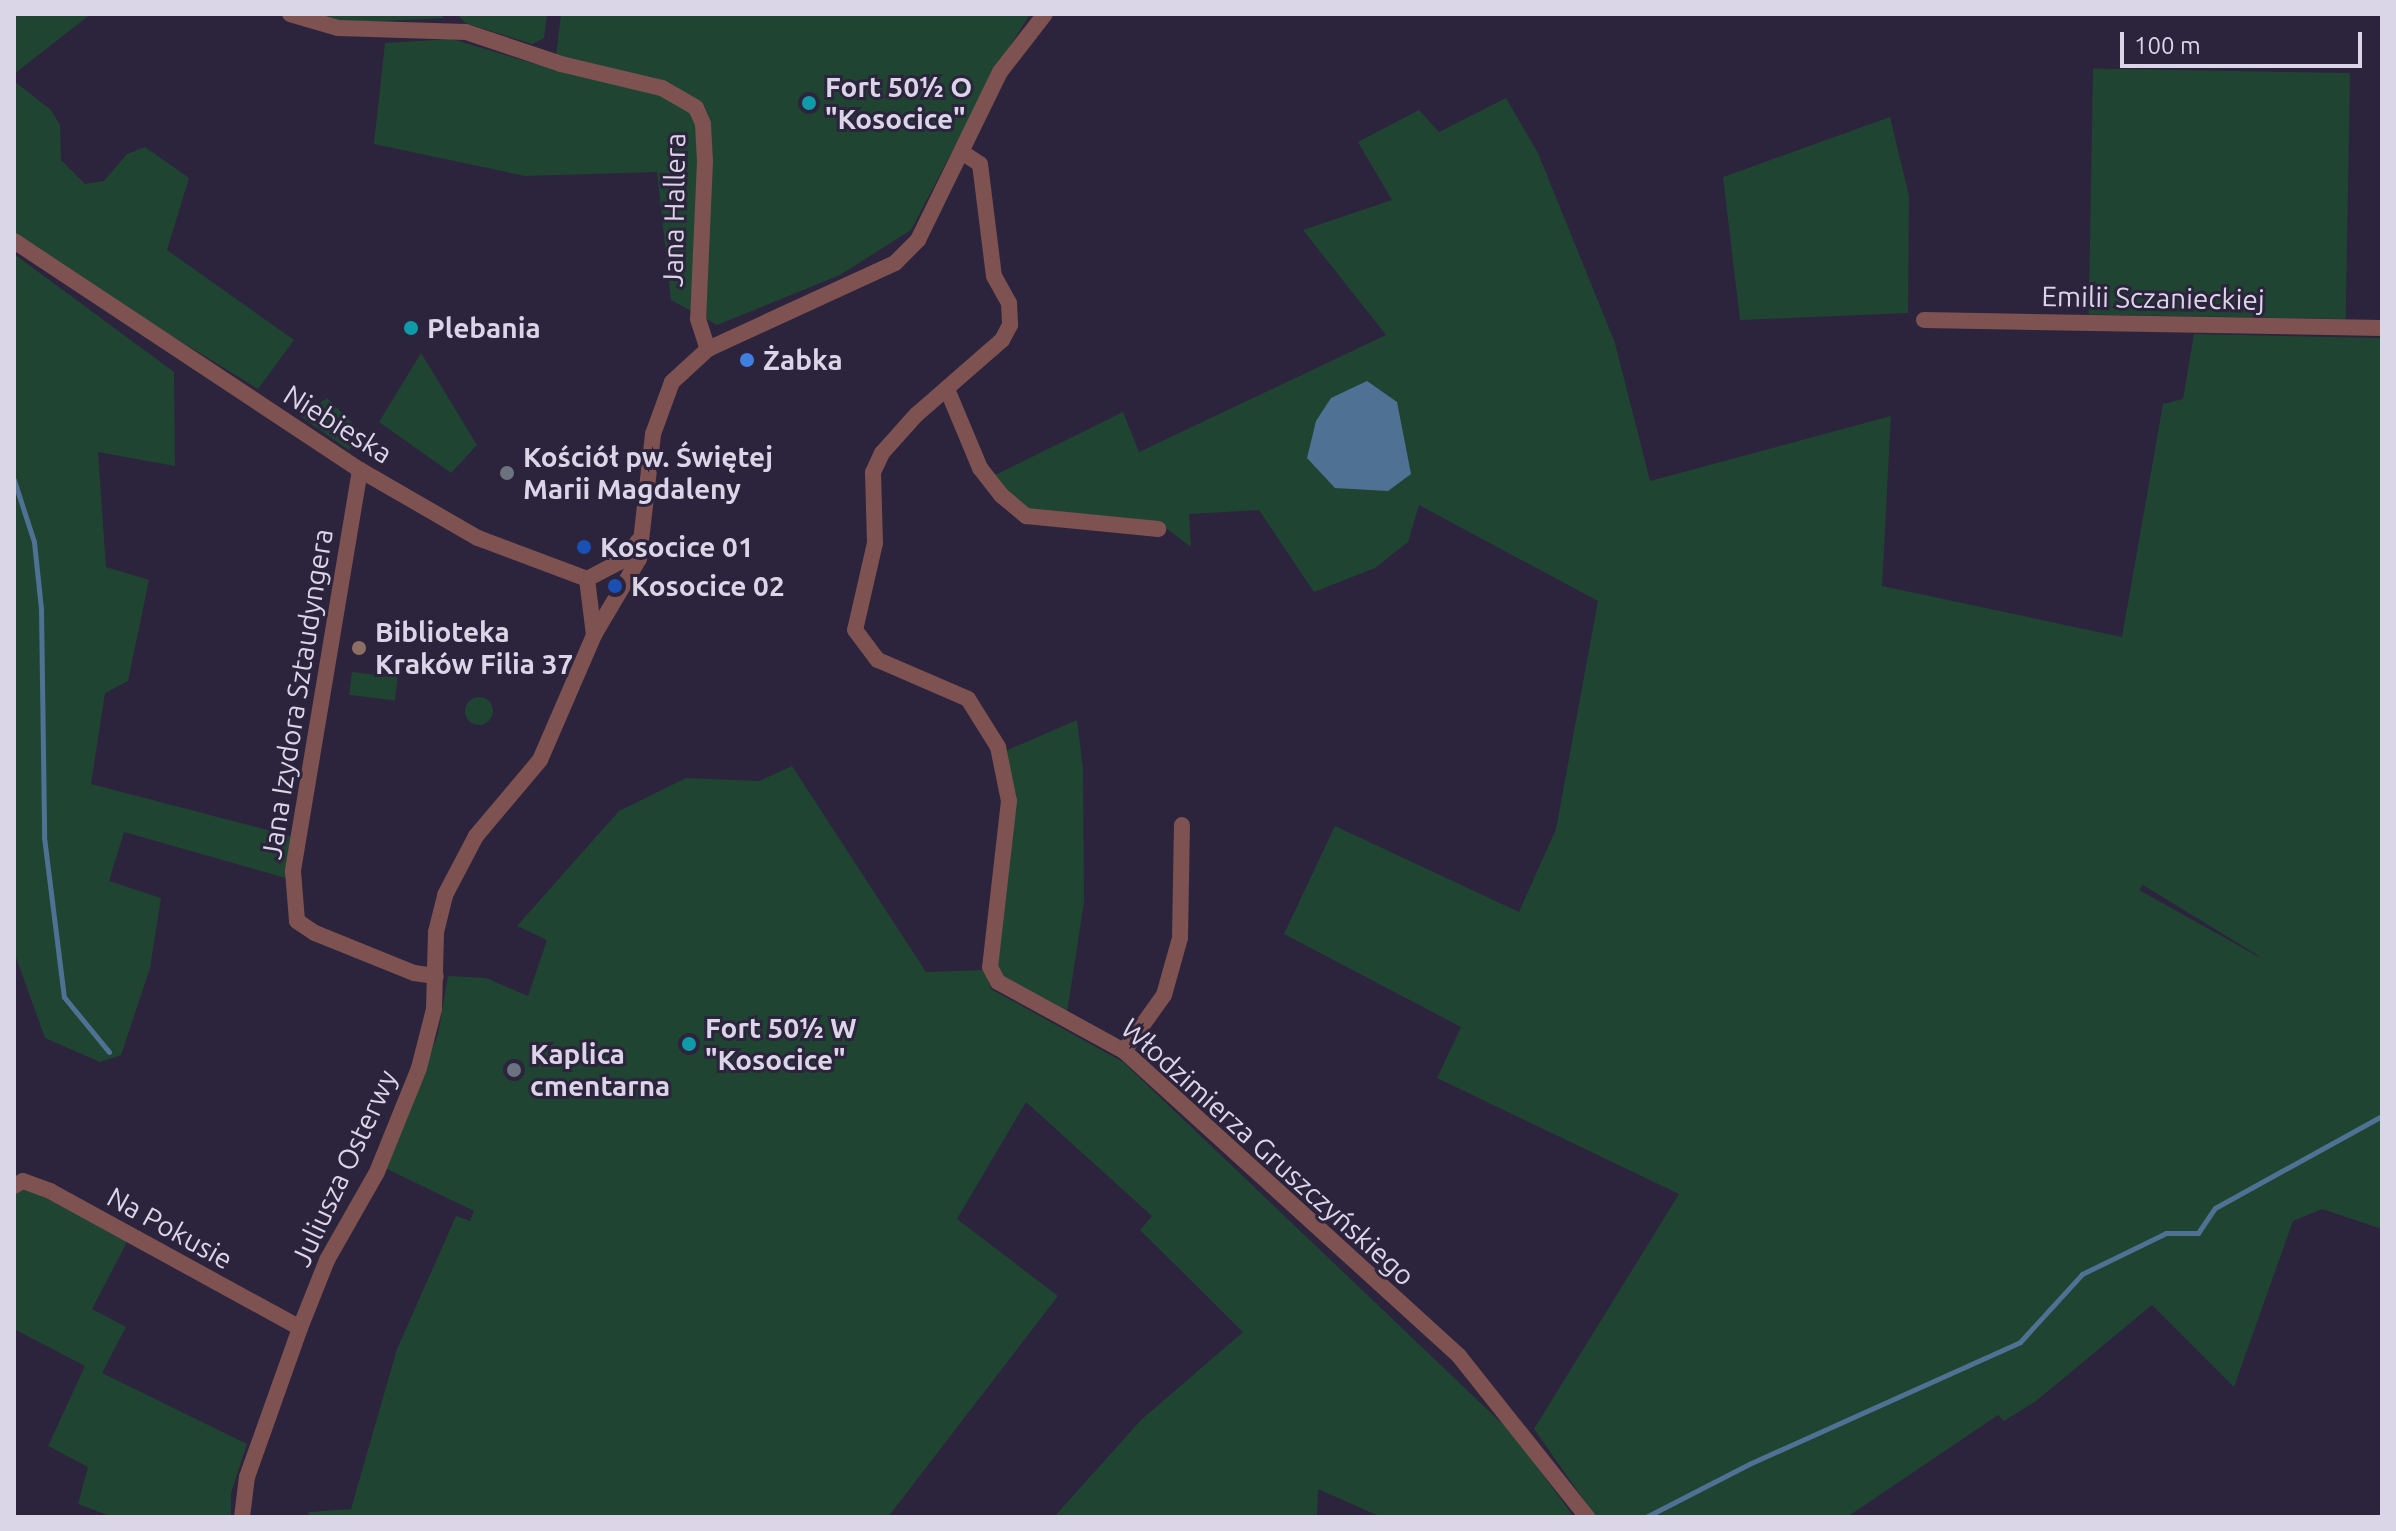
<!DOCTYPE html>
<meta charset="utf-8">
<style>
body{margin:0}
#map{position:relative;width:2396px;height:1531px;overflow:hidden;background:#2c233d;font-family:Ubuntu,sans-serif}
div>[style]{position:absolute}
.green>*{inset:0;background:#204432;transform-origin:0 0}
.round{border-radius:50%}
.water>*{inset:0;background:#4f7294}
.stream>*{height:5px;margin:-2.5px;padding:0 2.5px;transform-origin:2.5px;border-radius:2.5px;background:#4f7294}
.minor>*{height:16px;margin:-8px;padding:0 8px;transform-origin:8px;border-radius:8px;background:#7d5250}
.dots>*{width:22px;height:22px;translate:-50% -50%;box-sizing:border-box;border:4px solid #2c233d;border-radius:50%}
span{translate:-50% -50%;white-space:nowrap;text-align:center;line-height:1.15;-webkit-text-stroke:6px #2c233d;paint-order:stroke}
.poi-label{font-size:28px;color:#dbd6e7;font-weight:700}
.left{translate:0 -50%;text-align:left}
.street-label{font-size:28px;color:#dbd6e7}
.frame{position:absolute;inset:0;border:16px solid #dbd6e7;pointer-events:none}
.scale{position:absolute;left:2120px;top:32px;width:242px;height:36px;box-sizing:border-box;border:4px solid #dbd6e7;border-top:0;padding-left:10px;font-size:24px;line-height:28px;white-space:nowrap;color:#dbd6e7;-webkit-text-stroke:6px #2c233d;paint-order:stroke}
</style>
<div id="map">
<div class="green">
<div style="clip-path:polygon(14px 14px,91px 14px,14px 74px)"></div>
<div style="clip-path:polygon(302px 14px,437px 14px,445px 18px,343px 23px)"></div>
<div style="clip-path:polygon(547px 14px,544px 38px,532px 44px,465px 23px,458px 15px)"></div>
<div style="clip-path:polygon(561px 14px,1030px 14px,991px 77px,911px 230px,840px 275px,717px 325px,671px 300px,657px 172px,525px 176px,374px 144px,385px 43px,452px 39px,535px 64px,555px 65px)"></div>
<div style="left:2350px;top:73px;width:246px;height:257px;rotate:91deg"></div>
<div style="clip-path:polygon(14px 81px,51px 110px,60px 125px,61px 160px,85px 184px,104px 181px,127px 154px,145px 147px,189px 178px,167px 250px,294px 340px,258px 389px,80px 279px,14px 232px)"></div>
<div style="clip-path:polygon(evenodd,1506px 98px,1538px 153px,1615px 343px,1650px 481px,1891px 416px,1882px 586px,2122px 637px,2163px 404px,2183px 399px,2194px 334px,2382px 338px,2382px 1229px,2322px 1209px,2293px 1221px,2234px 1387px,2152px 1305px,2036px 1401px,2004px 1421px,1998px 1415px,1847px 1517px,1596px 1517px,1534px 1429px,1679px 1194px,1437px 1078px,1461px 1027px,1284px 934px,1335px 826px,1519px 912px,1556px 829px,1598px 601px,1419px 505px,1408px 542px,1375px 568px,1314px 592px,1259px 510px,1189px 514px,1191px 547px,1162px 525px,1028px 513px,991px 477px,1123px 412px,1139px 452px,1386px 335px,1303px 230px,1392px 200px,1358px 142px,1419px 110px,1439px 132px,1506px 98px,2143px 885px,2259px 956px,2259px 957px,2139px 890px,2143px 885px)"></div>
<div style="clip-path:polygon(1890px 117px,1909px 196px,1908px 313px,1740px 320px,1723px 177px)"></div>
<div style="clip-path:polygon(14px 254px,174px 372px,175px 466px,98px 452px,106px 567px,149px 580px,128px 681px,105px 693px,91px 784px,294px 837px,286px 878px,124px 832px,109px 881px,161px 898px,150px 968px,121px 1055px,100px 1062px,45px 1038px,14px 952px)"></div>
<div style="clip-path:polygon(421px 353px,477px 445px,451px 473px,379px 422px)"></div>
<div style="clip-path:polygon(327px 398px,362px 433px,349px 450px,300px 416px)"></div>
<div style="left:352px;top:672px;width:46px;height:23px;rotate:7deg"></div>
<div class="round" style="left:465px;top:697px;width:28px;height:28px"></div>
<div style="clip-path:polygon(1077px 720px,1083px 768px,1084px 902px,1067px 1013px,1002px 980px,994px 947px,1007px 861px,1003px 752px)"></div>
<div style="clip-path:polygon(792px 766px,926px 972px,986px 970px,991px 989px,1123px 1062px,1513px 1434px,1574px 1517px,1381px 1517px,1318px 1489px,1317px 1517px,1054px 1517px,1141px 1420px,1243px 1332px,1140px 1230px,1152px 1216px,1026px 1102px,957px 1219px,1058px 1296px,888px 1517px,308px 1517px,309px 1512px,351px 1509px,397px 1349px,456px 1216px,470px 1221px,474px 1211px,385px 1168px,438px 1034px,448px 976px,486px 978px,528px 996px,547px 940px,517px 926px,619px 811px,686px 778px,759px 781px)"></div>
<div style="clip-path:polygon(28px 1189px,128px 1240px,92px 1309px,126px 1327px,102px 1373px,247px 1444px,231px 1493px,231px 1517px,113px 1517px,78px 1504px,88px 1467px,48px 1446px,85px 1366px,14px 1329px,14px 1194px)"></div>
</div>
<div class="water">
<div style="clip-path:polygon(1367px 381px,1397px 402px,1411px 474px,1388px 491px,1335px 488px,1307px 458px,1316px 421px,1331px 398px)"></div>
</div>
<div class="stream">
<div style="left:14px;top:480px;width:65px;rotate:72.1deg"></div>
<div style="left:34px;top:542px;width:67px;rotate:84deg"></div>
<div style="left:41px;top:609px;width:228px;rotate:89.2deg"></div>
<div style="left:44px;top:837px;width:161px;rotate:82.9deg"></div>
<div style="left:64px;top:997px;width:71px;rotate:50.7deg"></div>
<div style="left:1646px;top:1517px;width:116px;rotate:-27.2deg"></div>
<div style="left:1749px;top:1464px;width:297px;rotate:-24.2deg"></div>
<div style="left:2020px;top:1342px;width:92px;rotate:-47.6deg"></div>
<div style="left:2082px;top:1274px;width:93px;rotate:-26deg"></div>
<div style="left:2166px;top:1233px;width:32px"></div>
<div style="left:2198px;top:1233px;width:30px;rotate:-56deg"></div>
<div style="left:2215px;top:1208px;width:191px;rotate:-28.9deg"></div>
</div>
<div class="minor">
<div style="left:290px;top:14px;width:50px;rotate:16.3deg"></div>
<div style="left:338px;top:28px;width:128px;rotate:1.8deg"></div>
<div style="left:466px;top:32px;width:100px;rotate:18.6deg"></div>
<div style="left:561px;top:64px;width:104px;rotate:13.4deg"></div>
<div style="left:662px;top:88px;width:39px;rotate:30deg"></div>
<div style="left:696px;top:108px;width:17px;rotate:66deg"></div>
<div style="left:703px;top:124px;width:37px;rotate:87deg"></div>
<div style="left:705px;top:161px;width:158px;rotate:92.5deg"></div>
<div style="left:698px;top:319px;width:32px;rotate:72deg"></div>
<div style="left:963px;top:153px;width:20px;rotate:33deg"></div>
<div style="left:980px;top:164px;width:113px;rotate:82.9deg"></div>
<div style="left:994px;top:276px;width:31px;rotate:61deg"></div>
<div style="left:1009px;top:303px;width:22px;rotate:87deg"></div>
<div style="left:1010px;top:325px;width:17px;rotate:118deg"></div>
<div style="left:1002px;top:340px;width:114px;rotate:138.9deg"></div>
<div style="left:916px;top:415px;width:51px;rotate:131.8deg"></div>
<div style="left:882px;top:453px;width:21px;rotate:115deg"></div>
<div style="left:873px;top:472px;width:71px;rotate:88.4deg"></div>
<div style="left:875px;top:543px;width:89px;rotate:102.9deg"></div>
<div style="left:855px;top:630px;width:38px;rotate:53deg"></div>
<div style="left:878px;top:660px;width:98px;rotate:23.4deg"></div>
<div style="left:968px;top:699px;width:57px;rotate:58deg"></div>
<div style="left:998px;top:747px;width:55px;rotate:78.5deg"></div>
<div style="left:1009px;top:801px;width:167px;rotate:96.5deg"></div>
<div style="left:990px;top:967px;width:17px;rotate:62deg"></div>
<div style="left:998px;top:982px;width:144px;rotate:28.7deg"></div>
<div style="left:1124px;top:1051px;width:453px;rotate:42.3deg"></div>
<div style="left:1459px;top:1356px;width:206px;rotate:51.5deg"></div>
<div style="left:14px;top:241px;width:415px;rotate:33.5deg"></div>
<div style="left:360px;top:470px;width:136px;rotate:30deg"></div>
<div style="left:478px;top:538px;width:116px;rotate:20.6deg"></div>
<div style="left:587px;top:579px;width:45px;rotate:-27.7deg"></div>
<div style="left:627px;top:558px;width:20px;rotate:-57deg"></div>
<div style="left:1924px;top:320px;width:458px;rotate:1deg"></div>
<div style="left:947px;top:389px;width:86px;rotate:67.3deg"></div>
<div style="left:980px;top:468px;width:34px;rotate:52deg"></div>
<div style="left:1001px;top:495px;width:33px;rotate:40deg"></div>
<div style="left:1026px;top:516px;width:133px;rotate:5.6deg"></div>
<div style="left:360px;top:470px;width:407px;rotate:99.5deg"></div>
<div style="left:293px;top:871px;width:50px;rotate:85.4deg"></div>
<div style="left:297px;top:921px;width:22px;rotate:34deg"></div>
<div style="left:315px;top:933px;width:107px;rotate:22deg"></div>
<div style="left:414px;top:973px;width:22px;rotate:8deg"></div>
<div style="left:587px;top:579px;width:56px;rotate:82.9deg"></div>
<div style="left:1124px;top:1051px;width:69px;rotate:-54.5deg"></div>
<div style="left:1164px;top:995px;width:59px;rotate:-74.3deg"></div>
<div style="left:1180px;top:938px;width:113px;rotate:-89deg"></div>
<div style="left:14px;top:1186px;width:10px;rotate:-29deg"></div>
<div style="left:23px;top:1181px;width:29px;rotate:20deg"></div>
<div style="left:50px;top:1191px;width:285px;rotate:28.7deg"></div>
<div style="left:242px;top:1517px;width:40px;rotate:-82.9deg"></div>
<div style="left:247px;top:1477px;width:158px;rotate:-70.4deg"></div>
<div style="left:300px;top:1328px;width:73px;rotate:-68.3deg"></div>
<div style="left:327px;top:1260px;width:101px;rotate:-60.4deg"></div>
<div style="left:377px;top:1172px;width:112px;rotate:-68deg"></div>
<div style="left:419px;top:1068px;width:61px;rotate:-75.7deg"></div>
<div style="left:434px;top:1009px;width:77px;rotate:-88.5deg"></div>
<div style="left:436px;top:932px;width:38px;rotate:-76deg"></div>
<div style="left:445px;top:895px;width:67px;rotate:-62.3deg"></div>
<div style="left:476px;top:836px;width:99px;rotate:-49.9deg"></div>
<div style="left:540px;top:760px;width:136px;rotate:-66.6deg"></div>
<div style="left:594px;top:635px;width:88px;rotate:-59.4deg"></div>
<div style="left:639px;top:559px;width:126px;rotate:-83.6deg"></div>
<div style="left:653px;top:434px;width:55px;rotate:-69.9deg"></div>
<div style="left:672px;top:382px;width:49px;rotate:-42.5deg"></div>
<div style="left:708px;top:349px;width:206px;rotate:-24.7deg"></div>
<div style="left:895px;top:263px;width:33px;rotate:-45deg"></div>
<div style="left:918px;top:240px;width:187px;rotate:-64deg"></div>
<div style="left:1000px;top:72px;width:73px;rotate:-52.2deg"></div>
</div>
<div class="dots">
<div style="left:809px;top:103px;background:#0f9aa8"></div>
<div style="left:411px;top:328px;background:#0f9aa8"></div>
<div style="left:747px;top:360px;background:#3f7fe0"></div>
<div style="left:507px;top:473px;background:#6b7280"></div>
<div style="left:584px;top:547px;background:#1a4fb4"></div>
<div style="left:615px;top:586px;background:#1a4fb4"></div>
<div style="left:359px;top:648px;background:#8d6e63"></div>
<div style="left:689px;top:1044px;background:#0f9aa8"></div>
<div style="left:514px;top:1070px;background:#6b7280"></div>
</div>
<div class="poi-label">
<span class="left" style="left:825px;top:103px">Fort 50½ O<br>"Kosocice"</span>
<span class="left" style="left:427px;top:328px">Plebania</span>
<span class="left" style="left:763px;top:360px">Żabka</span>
<span class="left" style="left:523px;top:473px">Kościół pw. Świętej<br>Marii Magdaleny</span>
<span class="left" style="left:600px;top:547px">Kosocice 01</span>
<span class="left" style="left:631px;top:586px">Kosocice 02</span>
<span class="left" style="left:375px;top:648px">Biblioteka<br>Kraków Filia 37</span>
<span class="left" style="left:705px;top:1044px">Fort 50½ W<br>"Kosocice"</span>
<span class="left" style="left:530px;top:1070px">Kaplica<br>cmentarna</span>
</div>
<div class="street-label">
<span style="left:674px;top:210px;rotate:-89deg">Jana Hallera</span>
<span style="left:2153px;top:298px;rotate:1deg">Emilii Sczanieckiej</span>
<span style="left:338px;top:424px;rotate:32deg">Niebieska</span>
<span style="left:297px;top:694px;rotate:-81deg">Jana Izydora Sztaudyngera</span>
<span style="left:1268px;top:1152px;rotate:42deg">Włodzimierza Gruszczyńskiego</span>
<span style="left:344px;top:1168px;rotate:-65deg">Juliusza Osterwy</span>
<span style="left:170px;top:1228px;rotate:29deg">Na Pokusie</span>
</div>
<div class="frame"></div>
<div class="scale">100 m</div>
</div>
